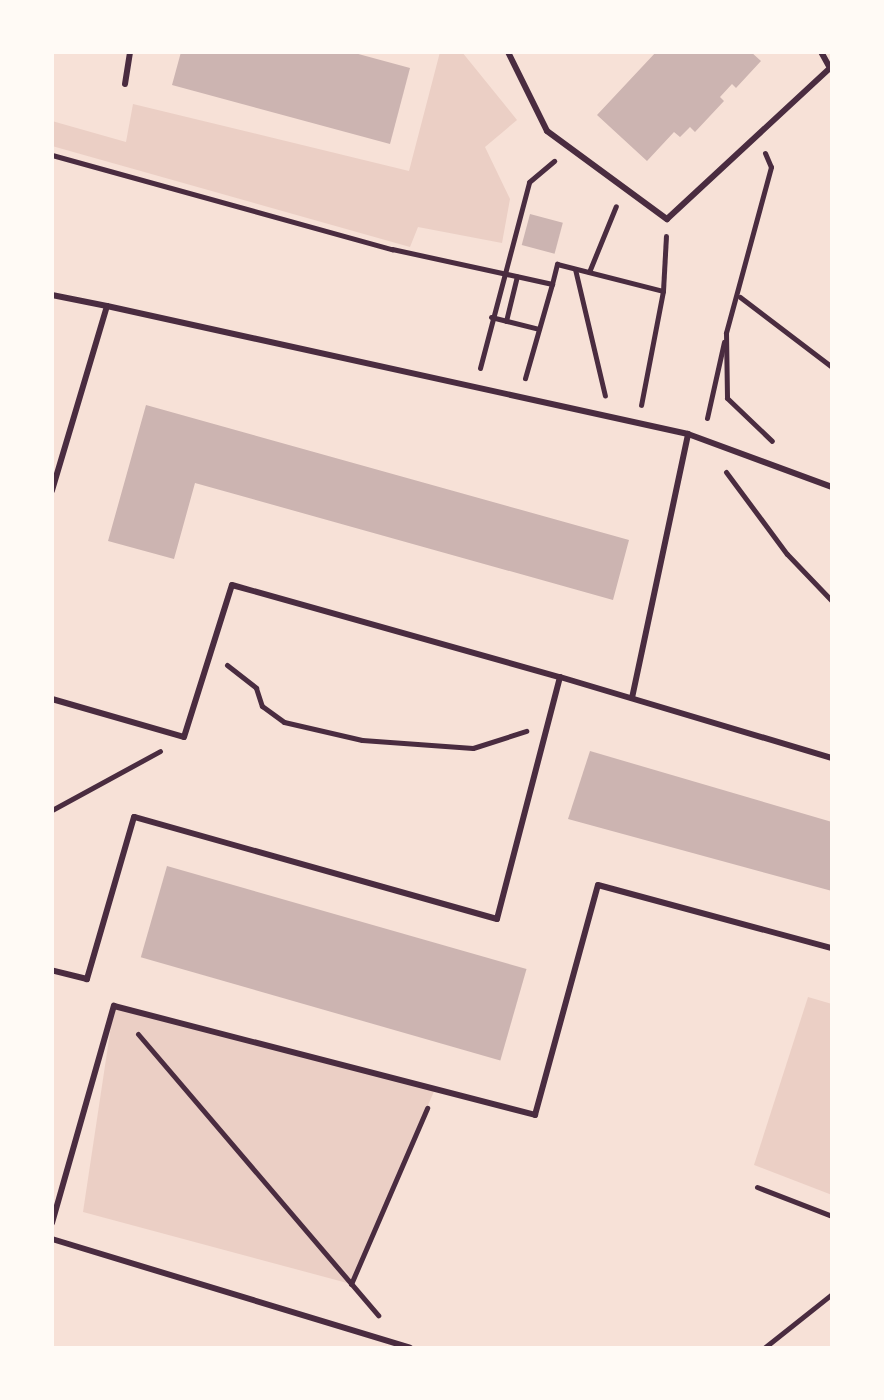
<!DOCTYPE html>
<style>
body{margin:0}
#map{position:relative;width:884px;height:1400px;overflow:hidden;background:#f7e1d7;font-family:Helvetica,sans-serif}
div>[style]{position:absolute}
.green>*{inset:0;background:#ebcfc5}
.building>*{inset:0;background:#ccb4b1;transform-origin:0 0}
.path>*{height:5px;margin:-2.5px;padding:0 2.5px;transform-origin:2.5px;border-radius:2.5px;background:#4a2c40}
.service>*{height:6px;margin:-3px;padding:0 3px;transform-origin:3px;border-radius:3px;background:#4a2c40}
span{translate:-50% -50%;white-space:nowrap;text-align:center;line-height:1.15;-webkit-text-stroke:6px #fffaf5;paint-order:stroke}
.frame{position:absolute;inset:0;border:54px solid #fffaf5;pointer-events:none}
</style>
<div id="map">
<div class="green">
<div style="clip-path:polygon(440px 52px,462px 52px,517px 120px,485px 147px,510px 199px,502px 243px,418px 227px,410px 247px,52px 146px,52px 121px,126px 142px,133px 104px,409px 171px)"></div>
<div style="clip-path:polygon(808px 997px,832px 1004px,832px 1195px,754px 1165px)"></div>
<div style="clip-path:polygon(114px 1006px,435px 1089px,351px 1284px,83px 1212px)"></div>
</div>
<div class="building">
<div style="clip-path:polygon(181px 52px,351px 52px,410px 68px,390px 144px,172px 85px)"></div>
<div style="clip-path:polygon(656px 52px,751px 52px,761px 61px,736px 88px,732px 84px,720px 97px,724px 101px,695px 132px,690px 127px,680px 137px,674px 132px,647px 161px,597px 115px)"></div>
<div style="left:530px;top:214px;width:34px;height:32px;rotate:15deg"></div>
<div style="clip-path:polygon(146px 405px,629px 540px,613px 600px,195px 483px,174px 559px,108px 541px)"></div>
<div style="clip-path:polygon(590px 751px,832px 822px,832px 891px,568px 819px)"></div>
<div style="left:167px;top:866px;width:374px;height:95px;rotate:16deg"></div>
</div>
<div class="path">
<div style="left:765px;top:153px;width:15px;rotate:67deg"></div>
<div style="left:771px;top:167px;width:172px;rotate:105.2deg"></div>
<div style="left:726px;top:333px;width:65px;rotate:89.1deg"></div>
<div style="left:727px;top:398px;width:62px;rotate:43.7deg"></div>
<div style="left:52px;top:155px;width:353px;rotate:15.5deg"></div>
<div style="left:392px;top:249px;width:164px;rotate:12.3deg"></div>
<div style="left:552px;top:284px;width:98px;rotate:106deg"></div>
<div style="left:575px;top:269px;width:130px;rotate:76.7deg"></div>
<div style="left:589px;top:272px;width:71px;rotate:-67.8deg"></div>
<div style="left:552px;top:284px;width:21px;rotate:-76deg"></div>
<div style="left:557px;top:264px;width:109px;rotate:14.3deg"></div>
<div style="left:663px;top:291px;width:116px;rotate:100.9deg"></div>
<div style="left:663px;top:291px;width:55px;rotate:-86.9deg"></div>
<div style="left:740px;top:297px;width:116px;rotate:37.3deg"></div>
<div style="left:491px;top:317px;width:49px;rotate:14deg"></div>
<div style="left:506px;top:321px;width:46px;rotate:-76.3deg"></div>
<div style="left:480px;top:368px;width:192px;rotate:-75.2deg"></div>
<div style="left:529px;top:182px;width:33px;rotate:-40deg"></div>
<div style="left:707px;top:418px;width:78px;rotate:-77.4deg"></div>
<div style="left:726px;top:472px;width:102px;rotate:53.4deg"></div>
<div style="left:787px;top:554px;width:65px;rotate:46.2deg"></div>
<div style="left:227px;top:665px;width:37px;rotate:38deg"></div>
<div style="left:256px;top:688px;width:19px;rotate:72deg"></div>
<div style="left:262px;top:706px;width:27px;rotate:36deg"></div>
<div style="left:284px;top:722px;width:80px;rotate:13deg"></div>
<div style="left:362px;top:740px;width:111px;rotate:4.1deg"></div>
<div style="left:473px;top:748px;width:56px;rotate:-17.8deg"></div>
<div style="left:52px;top:810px;width:123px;rotate:-28.6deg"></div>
<div style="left:138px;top:1034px;width:370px;rotate:49.5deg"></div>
<div style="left:757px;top:1187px;width:80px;rotate:21.1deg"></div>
<div style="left:351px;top:1284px;width:192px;rotate:-66.6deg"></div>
<div style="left:764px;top:1348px;width:87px;rotate:-38.5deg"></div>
</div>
<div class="service">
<div style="left:508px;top:52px;width:88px;rotate:63.7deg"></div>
<div style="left:547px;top:131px;width:149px;rotate:36.3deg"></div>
<div style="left:667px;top:219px;width:222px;rotate:-42.8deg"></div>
<div style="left:830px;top:68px;width:18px;rotate:-119deg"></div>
<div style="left:125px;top:84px;width:32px;rotate:-81deg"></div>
<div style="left:52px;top:295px;width:56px;rotate:11.3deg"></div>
<div style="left:107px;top:306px;width:193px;rotate:106.6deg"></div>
<div style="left:107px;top:306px;width:595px;rotate:12.42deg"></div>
<div style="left:688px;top:434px;width:153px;rotate:20.2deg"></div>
<div style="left:560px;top:677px;width:284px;rotate:16.6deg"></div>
<div style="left:632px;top:698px;width:270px;rotate:-78deg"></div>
<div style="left:52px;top:699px;width:137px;rotate:16.1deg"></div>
<div style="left:184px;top:737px;width:159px;rotate:-72.5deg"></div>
<div style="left:232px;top:585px;width:341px;rotate:15.7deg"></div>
<div style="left:560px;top:677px;width:250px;rotate:104.6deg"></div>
<div style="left:497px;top:919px;width:377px;rotate:-164.3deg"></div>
<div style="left:134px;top:817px;width:169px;rotate:106.2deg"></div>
<div style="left:87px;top:979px;width:36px;rotate:-166deg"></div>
<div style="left:52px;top:1223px;width:226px;rotate:-74.1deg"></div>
<div style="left:114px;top:1006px;width:435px;rotate:14.5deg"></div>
<div style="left:535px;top:1115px;width:238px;rotate:-74.7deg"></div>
<div style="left:598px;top:885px;width:242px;rotate:15.1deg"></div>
<div style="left:52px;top:1239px;width:374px;rotate:16.9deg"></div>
</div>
<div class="frame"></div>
</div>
